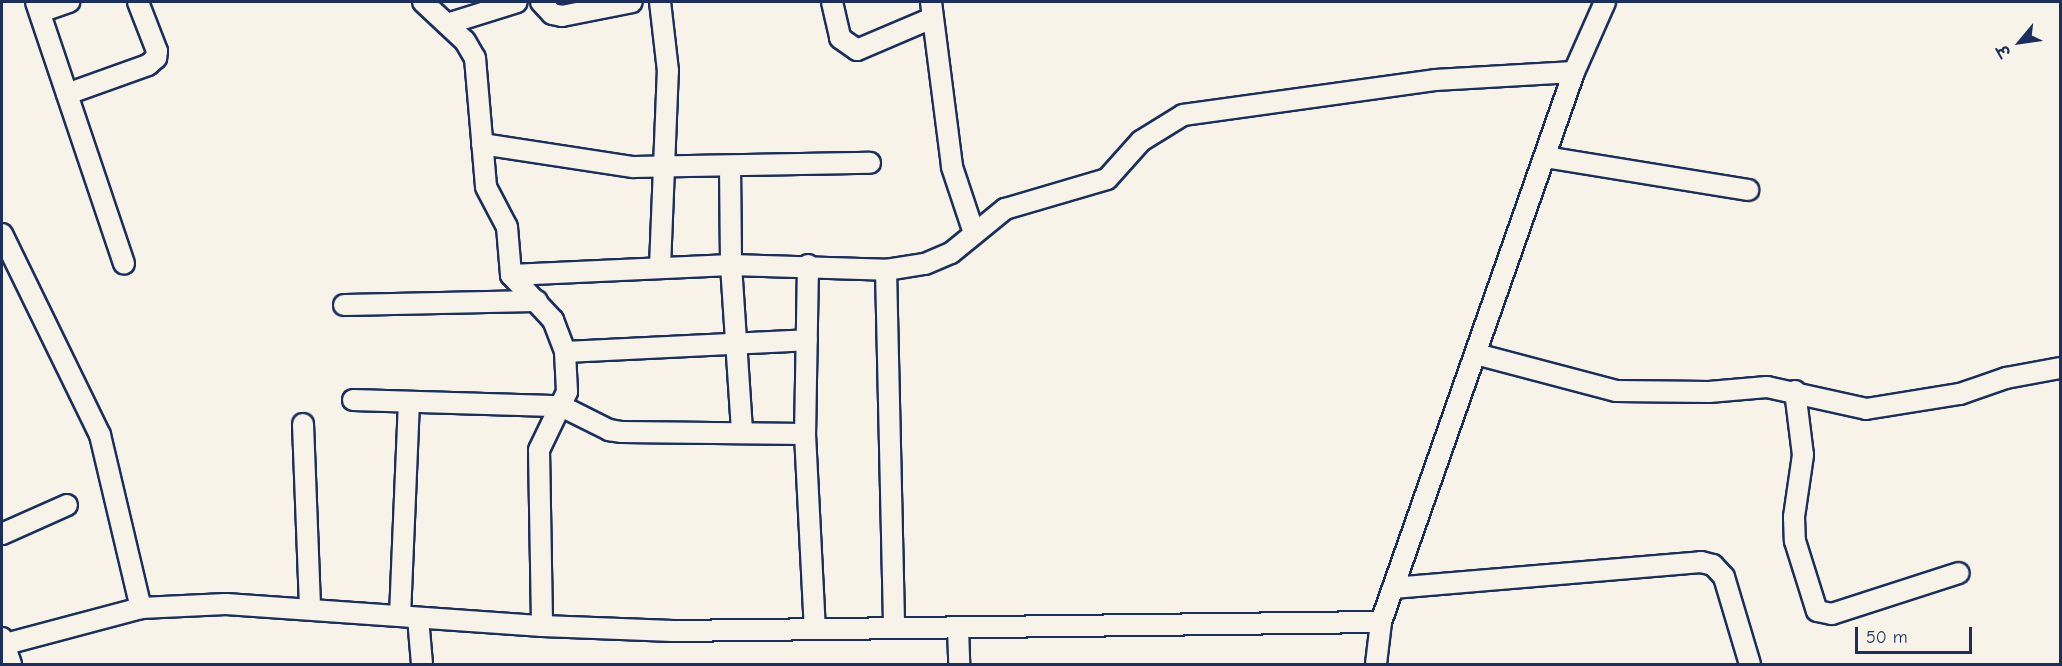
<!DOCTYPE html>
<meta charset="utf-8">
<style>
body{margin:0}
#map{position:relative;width:2062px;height:666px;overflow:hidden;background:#f7f3e8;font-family:"Comic Neue","Playpen Sans Deva",sans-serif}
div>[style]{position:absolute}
.roads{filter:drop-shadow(2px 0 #1b2f5e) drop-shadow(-2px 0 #1b2f5e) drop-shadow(0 2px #1b2f5e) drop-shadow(0 -2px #1b2f5e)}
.minor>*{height:20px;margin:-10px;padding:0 10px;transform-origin:10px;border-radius:10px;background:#f7f3e8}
span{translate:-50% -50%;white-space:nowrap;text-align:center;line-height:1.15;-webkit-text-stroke:6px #f7f3e8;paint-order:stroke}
.frame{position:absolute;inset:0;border:3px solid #1b2f5e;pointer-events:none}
.north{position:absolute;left:1990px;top:12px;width:60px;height:60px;-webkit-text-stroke:4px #f7f3e8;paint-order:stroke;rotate:241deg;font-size:16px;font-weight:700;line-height:24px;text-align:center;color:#1b2f5e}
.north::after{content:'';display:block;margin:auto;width:21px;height:27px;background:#1b2f5e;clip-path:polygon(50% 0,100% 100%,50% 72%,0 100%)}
.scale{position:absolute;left:1855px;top:627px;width:117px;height:27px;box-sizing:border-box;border:3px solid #1b2f5e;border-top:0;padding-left:8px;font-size:18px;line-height:21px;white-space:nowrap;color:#1b2f5e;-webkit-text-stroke:4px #f7f3e8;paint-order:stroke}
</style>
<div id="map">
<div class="roads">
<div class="minor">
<div style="left:36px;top:2px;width:276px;rotate:71.4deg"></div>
<div style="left:423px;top:2px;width:57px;rotate:42.9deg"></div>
<div style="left:465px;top:41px;width:20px;rotate:60deg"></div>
<div style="left:475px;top:58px;width:129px;rotate:85.1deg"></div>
<div style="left:486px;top:187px;width:45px;rotate:62.3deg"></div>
<div style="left:507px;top:227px;width:48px;rotate:85.2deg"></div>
<div style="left:511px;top:275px;width:62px;rotate:47deg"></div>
<div style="left:553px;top:320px;width:34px;rotate:69deg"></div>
<div style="left:565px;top:352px;width:40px;rotate:87.1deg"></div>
<div style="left:567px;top:392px;width:64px;rotate:115.8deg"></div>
<div style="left:539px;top:450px;width:176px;rotate:89deg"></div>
<div style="left:541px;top:2px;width:16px;rotate:47deg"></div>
<div style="left:552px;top:14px;width:10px;rotate:11deg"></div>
<div style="left:562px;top:16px;width:71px;rotate:-11.3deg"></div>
<div style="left:832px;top:2px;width:37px;rotate:77deg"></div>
<div style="left:840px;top:38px;width:21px;rotate:35deg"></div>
<div style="left:857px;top:50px;width:82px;rotate:-23.1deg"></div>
<div style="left:931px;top:2px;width:166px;rotate:82.7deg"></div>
<div style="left:952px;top:167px;width:70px;rotate:71.6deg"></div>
<div style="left:40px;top:12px;width:31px;rotate:-19deg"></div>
<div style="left:447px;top:24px;width:73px;rotate:-17.4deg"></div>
<div style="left:67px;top:94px;width:86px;rotate:-19.7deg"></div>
<div style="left:148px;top:65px;width:11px;rotate:-41deg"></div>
<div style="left:156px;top:58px;width:7px;rotate:-82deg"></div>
<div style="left:157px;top:51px;width:53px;rotate:-111.2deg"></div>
<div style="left:482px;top:144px;width:153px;rotate:8.7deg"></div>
<div style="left:633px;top:167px;width:237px;rotate:-1deg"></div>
<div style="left:1545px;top:157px;width:206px;rotate:9.2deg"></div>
<div style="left:730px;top:166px;width:99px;rotate:89.4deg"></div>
<div style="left:731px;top:265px;width:166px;rotate:86.2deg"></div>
<div style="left:2px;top:234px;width:224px;rotate:64deg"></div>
<div style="left:100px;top:435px;width:178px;rotate:76.7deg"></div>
<div style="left:808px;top:265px;width:169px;rotate:91deg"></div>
<div style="left:805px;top:434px;width:195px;rotate:87.1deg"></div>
<div style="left:660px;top:267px;width:196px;rotate:-87.7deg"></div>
<div style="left:668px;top:71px;width:69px;rotate:-96.6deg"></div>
<div style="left:886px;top:270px;width:357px;rotate:88.7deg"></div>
<div style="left:511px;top:275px;width:220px;rotate:-2.6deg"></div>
<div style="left:731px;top:265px;width:155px;rotate:1.8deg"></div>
<div style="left:886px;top:270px;width:39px;rotate:-9deg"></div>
<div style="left:925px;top:264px;width:28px;rotate:-23deg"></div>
<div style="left:951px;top:253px;width:70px;rotate:-39.2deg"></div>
<div style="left:1005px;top:209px;width:106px;rotate:-16.4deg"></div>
<div style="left:1107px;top:179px;width:51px;rotate:-48.2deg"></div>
<div style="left:1141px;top:141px;width:49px;rotate:-31.8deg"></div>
<div style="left:1183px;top:115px;width:254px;rotate:-7.9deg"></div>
<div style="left:1435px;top:80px;width:139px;rotate:-3.3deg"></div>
<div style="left:344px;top:305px;width:193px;rotate:-1.2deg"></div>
<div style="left:565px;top:352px;width:242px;rotate:-2.8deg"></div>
<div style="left:1476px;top:354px;width:145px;rotate:14.8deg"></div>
<div style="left:1616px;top:391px;width:93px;rotate:0.6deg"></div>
<div style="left:1709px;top:392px;width:58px;rotate:-4.9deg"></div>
<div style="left:1767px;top:387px;width:101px;rotate:12.5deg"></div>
<div style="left:1866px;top:409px;width:95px;rotate:-9.1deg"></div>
<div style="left:1960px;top:394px;width:49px;rotate:-19.2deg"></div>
<div style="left:2006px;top:378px;width:55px;rotate:-10.5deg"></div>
<div style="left:1795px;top:391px;width:64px;rotate:82.9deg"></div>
<div style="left:1803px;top:455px;width:63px;rotate:98.3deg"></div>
<div style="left:1794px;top:517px;width:24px;rotate:88deg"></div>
<div style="left:1795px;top:541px;width:73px;rotate:72.6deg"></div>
<div style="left:1817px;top:611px;width:15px;rotate:11deg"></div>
<div style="left:1832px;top:614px;width:133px;rotate:-17.9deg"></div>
<div style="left:353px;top:400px;width:208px;rotate:1.7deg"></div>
<div style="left:561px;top:406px;width:54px;rotate:26.6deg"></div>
<div style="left:609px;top:430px;width:13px;rotate:9deg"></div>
<div style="left:622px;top:432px;width:183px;rotate:0.6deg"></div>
<div style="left:303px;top:424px;width:183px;rotate:87.8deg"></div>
<div style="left:2px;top:534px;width:71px;rotate:-24deg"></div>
<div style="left:1393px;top:588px;width:309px;rotate:-4.8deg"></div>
<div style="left:1701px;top:562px;width:12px;rotate:14deg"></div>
<div style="left:1713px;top:565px;width:16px;rotate:47deg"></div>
<div style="left:1724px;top:577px;width:91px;rotate:73.4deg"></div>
<div style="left:400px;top:616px;width:214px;rotate:-87.6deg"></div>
<div style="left:418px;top:618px;width:46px;rotate:85deg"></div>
<div style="left:1381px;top:622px;width:583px;rotate:-70.66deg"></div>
<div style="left:1574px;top:72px;width:77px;rotate:-66.1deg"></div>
<div style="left:958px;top:628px;width:36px;rotate:88deg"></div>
<div style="left:2px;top:638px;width:28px;rotate:71deg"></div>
<div style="left:2px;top:645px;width:144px;rotate:-14.9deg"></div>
<div style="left:141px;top:608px;width:85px;rotate:-2.7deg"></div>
<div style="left:226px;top:604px;width:317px;rotate:4deg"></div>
<div style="left:542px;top:626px;width:131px;rotate:2.2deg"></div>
<div style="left:673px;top:631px;width:708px;rotate:-0.73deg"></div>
<div style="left:1381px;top:622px;width:42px;rotate:96.8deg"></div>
</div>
</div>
<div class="frame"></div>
<div class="north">उ</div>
<div class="scale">50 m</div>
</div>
